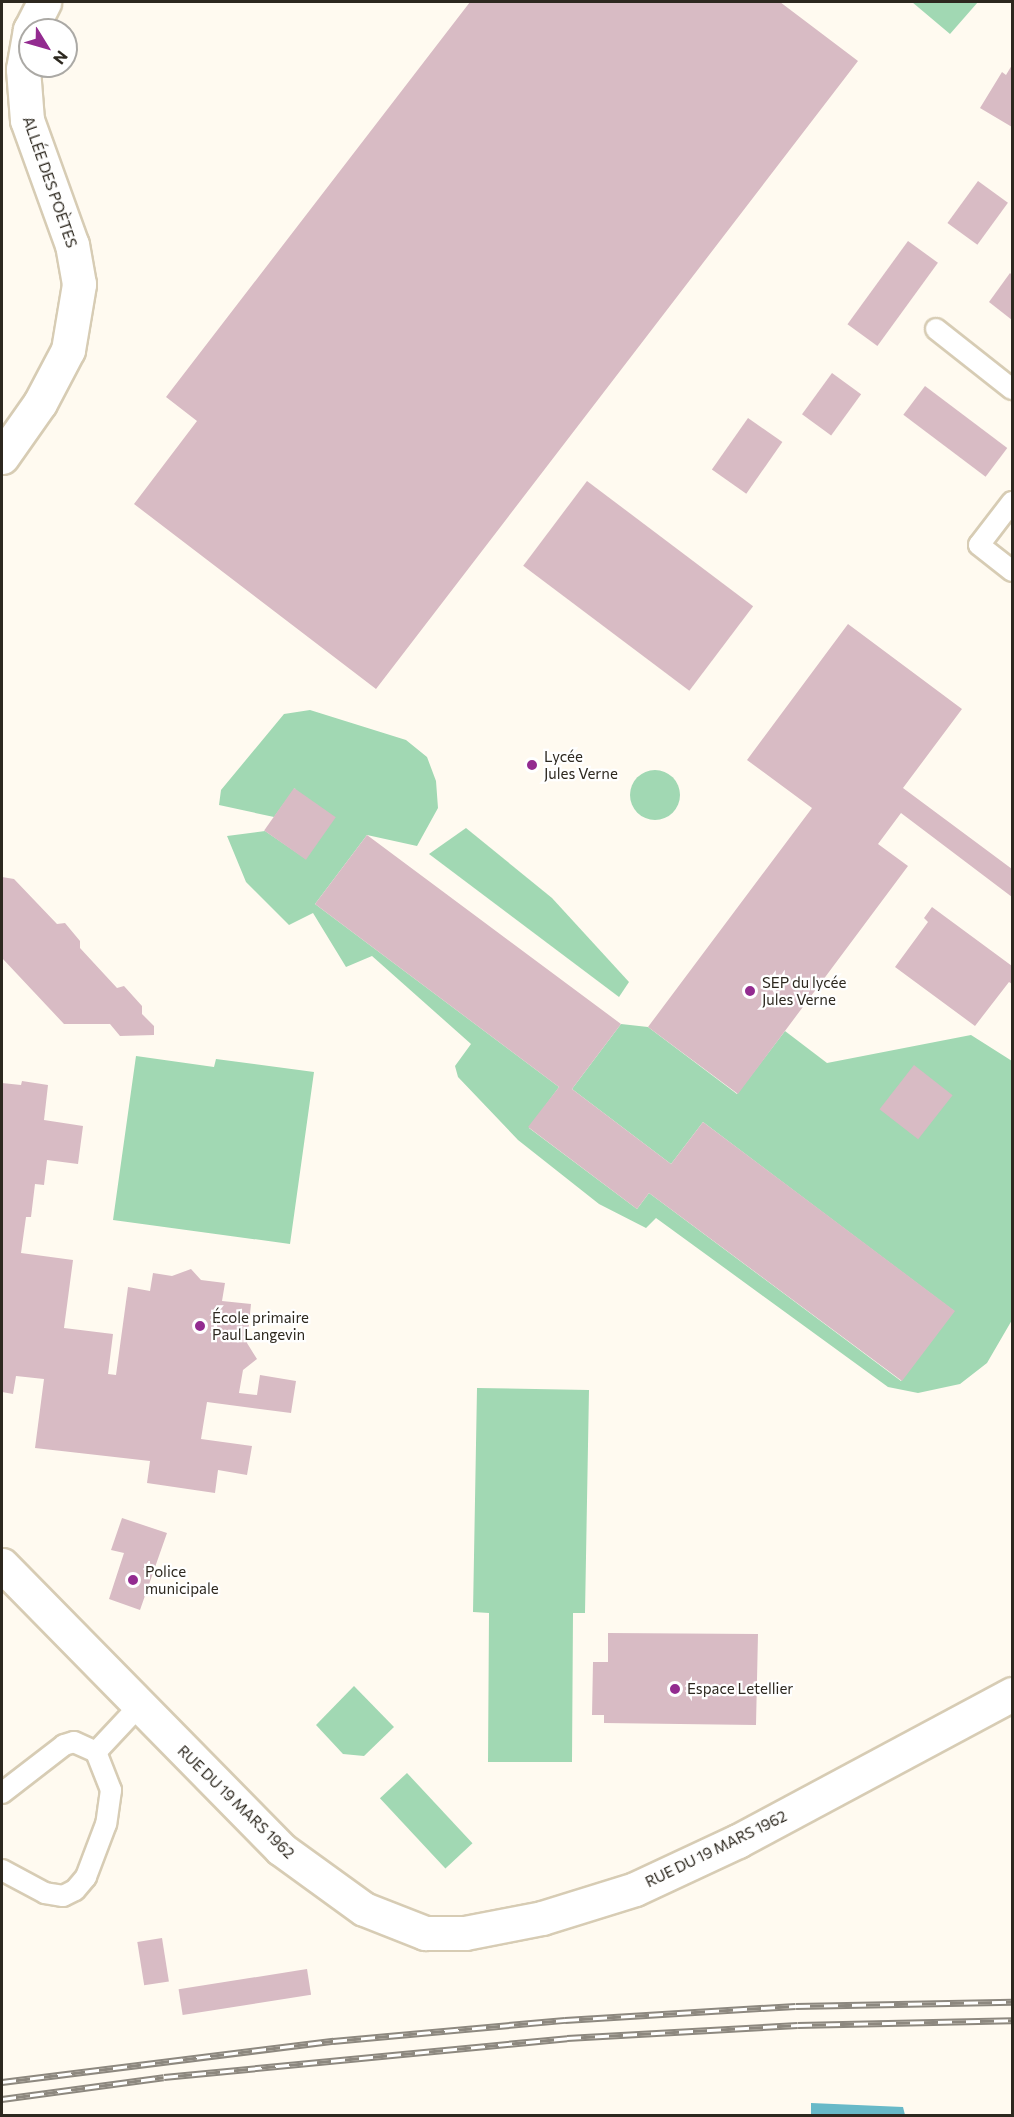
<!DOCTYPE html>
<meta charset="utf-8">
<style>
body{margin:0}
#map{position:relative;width:1014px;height:2117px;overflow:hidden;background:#fffaf0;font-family:Commissioner,sans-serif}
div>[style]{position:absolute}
.green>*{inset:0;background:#a1d8b3;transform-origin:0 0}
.round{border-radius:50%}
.water>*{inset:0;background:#68b9c8}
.building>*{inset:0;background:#d8bbc4;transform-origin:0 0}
.roads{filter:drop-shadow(2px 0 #d7ccb4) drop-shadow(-2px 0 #d7ccb4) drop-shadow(0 2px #d7ccb4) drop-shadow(0 -2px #d7ccb4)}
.service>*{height:20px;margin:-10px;padding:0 10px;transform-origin:10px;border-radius:10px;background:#fff}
.minor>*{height:33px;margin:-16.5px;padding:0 16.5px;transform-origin:16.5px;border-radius:16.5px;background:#fff}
.tertiary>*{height:33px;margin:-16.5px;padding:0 16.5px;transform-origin:16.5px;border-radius:16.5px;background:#fff}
.rail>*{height:7px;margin-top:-3.5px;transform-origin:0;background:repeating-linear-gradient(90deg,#fff 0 14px,#8d887f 0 28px);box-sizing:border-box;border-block:2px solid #8d887f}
.dots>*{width:16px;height:16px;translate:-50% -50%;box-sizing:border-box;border:3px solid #fff;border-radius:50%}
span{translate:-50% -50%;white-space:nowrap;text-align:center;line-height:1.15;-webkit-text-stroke:4.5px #fff;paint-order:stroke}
.street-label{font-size:15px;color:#2d281f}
.poi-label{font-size:15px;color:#2d281f}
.left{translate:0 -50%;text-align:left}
.frame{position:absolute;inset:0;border:3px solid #2d281f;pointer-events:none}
.north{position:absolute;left:18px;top:18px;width:60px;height:60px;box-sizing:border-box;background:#fff;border:2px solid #aba9a5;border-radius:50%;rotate:127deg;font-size:16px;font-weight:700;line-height:24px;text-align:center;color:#2d281f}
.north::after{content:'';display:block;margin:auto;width:21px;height:27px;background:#932b90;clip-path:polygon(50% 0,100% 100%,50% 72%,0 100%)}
</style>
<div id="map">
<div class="green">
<div style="clip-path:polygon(912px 2px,978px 2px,950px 34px)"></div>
<div style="clip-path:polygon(310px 710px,406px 740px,427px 757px,436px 781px,438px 808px,417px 846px,367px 835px,315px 904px,559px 1087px,529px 1128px,637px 1209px,649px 1193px,901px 1381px,954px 1311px,703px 1122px,671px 1164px,572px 1089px,621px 1024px,648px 1027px,737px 1094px,785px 1031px,827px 1063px,971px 1035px,1012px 1061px,1012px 1320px,987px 1363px,960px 1384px,918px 1393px,888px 1387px,656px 1218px,646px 1228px,599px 1204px,518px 1140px,458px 1077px,455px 1066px,471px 1044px,372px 956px,346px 967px,313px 913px,289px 925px,246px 882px,227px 836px,265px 831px,306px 859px,295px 788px,274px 817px,219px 805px,221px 790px,284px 714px)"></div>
<div class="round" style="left:630px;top:770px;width:50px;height:50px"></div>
<div style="clip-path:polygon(466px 828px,552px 898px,629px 982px,619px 997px,429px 854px)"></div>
<div style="clip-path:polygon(136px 1056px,214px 1067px,216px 1059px,314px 1072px,290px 1244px,113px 1220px)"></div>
<div style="clip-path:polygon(477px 1388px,589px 1390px,585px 1613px,573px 1613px,572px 1762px,488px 1762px,489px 1613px,473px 1612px)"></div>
<div style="clip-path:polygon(354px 1686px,394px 1727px,364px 1756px,343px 1754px,316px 1725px)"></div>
<div style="left:407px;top:1773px;width:96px;height:37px;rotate:47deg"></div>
</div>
<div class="water">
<div style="clip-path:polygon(811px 2103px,903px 2107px,905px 2115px,811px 2115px)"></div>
</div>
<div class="building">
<div style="clip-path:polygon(470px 2px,780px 2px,858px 61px,376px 689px,134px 504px,197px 421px,166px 397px)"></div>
<div style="clip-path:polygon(1012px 65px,1012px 127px,980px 108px,1002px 72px,1006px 75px)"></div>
<div style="left:978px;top:181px;width:37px;height:52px;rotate:36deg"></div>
<div style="left:908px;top:241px;width:37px;height:103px;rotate:36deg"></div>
<div style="clip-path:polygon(1010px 273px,1012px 275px,1012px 320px,989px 302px)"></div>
<div style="left:832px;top:373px;width:36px;height:51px;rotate:36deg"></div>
<div style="left:925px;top:386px;width:103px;height:36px;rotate:37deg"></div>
<div style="left:748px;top:418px;width:42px;height:63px;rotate:35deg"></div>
<div style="left:587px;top:481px;width:208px;height:106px;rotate:37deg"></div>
<div style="clip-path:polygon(848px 624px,962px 709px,903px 788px,1012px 869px,1012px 897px,901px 813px,878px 844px,908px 866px,738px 1094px,648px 1027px,812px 808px,747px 760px)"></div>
<div style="left:294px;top:788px;width:51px;height:52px;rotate:35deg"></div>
<div style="clip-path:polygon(367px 835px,621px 1024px,572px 1089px,671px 1164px,703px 1122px,955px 1311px,902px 1381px,649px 1193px,637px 1209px,528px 1127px,559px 1087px,315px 904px)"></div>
<div style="clip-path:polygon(2px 877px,14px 879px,57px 924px,65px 923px,80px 941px,80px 948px,117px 988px,124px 986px,142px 1006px,142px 1014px,154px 1026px,154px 1035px,120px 1036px,110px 1024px,64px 1024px,2px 958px)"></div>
<div style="clip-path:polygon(932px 907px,1012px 966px,1012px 984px,1009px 982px,975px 1026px,895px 967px,928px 922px,924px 918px)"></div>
<div style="left:914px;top:1065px;width:49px;height:56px;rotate:38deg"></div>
<div style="clip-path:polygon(22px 1081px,48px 1085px,44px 1120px,83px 1126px,78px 1164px,47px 1160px,44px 1185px,35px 1184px,31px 1217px,26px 1217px,21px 1253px,73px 1260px,64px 1328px,113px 1334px,108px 1374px,116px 1375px,128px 1287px,150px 1291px,153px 1273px,172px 1276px,191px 1269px,201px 1280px,225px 1283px,222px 1301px,251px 1304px,247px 1343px,257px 1359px,243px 1370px,239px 1393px,257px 1395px,260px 1375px,296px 1381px,291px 1413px,207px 1402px,201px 1439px,252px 1446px,247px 1475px,218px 1470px,215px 1493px,147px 1483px,150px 1461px,35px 1448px,44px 1379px,16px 1376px,13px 1394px,2px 1392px,2px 1083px,21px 1085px)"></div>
<div style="clip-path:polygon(122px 1518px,167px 1533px,140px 1610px,109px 1599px,124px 1553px,111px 1550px)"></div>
<div style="clip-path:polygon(608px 1633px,758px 1634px,756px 1725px,604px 1723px,604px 1715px,592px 1715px,593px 1662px,608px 1662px)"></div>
<div style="left:162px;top:1938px;width:44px;height:25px;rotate:81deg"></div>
<div style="left:307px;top:1969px;width:26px;height:130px;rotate:81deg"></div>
</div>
<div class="roads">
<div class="service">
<div style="left:936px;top:329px;width:97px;rotate:38.3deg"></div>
<div style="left:1012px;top:502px;width:54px;rotate:127.5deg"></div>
<div style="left:979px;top:545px;width:42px;rotate:38.2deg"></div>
<div style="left:96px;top:1752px;width:64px;rotate:-46.9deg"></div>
<div style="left:2px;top:1793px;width:78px;rotate:-37.7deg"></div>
<div style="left:64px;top:1745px;width:10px;rotate:-17deg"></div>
<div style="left:74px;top:1742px;width:24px;rotate:24deg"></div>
<div style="left:96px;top:1752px;width:41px;rotate:68.5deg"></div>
<div style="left:111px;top:1790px;width:34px;rotate:98deg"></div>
<div style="left:106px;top:1824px;width:57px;rotate:110.7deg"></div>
<div style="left:86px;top:1877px;width:17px;rotate:130deg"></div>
<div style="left:75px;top:1890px;width:13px;rotate:153deg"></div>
<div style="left:63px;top:1896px;width:18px;rotate:-171deg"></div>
<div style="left:45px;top:1893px;width:49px;rotate:-151.9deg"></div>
</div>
<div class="minor">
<div style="left:30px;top:30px;width:31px;rotate:-63deg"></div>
<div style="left:2px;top:457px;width:66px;rotate:-54.9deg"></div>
<div style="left:40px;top:403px;width:60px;rotate:-62.2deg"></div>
<div style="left:68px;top:350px;width:67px;rotate:-80.5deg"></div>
<div style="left:79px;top:284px;width:40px;rotate:-100deg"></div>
<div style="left:72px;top:245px;width:133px;rotate:-109.8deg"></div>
<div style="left:27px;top:120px;width:51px;rotate:-94.5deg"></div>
<div style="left:23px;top:69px;width:40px;rotate:-80deg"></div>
</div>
<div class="tertiary">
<div style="left:2px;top:1565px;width:398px;rotate:45.5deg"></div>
<div style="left:281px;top:1849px;width:102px;rotate:35.9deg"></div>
<div style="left:364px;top:1909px;width:66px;rotate:21.5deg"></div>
<div style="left:425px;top:1933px;width:40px"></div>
<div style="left:465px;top:1933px;width:78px;rotate:-11deg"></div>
<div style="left:542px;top:1918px;width:97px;rotate:-17.3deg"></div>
<div style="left:635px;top:1889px;width:114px;rotate:-25deg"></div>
<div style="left:738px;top:1841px;width:311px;rotate:-28.2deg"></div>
</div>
</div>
<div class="rail">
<div style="left:2px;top:2082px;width:334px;rotate:-7.1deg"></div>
<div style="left:333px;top:2041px;width:233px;rotate:-5.2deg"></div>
<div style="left:565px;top:2020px;width:231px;rotate:-3.5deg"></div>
<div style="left:796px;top:2006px;width:216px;rotate:-1.1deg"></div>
<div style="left:2px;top:2099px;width:163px;rotate:-7.7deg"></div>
<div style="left:164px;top:2077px;width:405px;rotate:-5.5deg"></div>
<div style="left:567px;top:2038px;width:231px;rotate:-3.2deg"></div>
<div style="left:798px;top:2025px;width:214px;rotate:-1.3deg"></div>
</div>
<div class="dots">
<div style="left:532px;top:765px;background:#932b90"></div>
<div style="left:750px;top:991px;background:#932b90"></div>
<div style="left:200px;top:1326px;background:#932b90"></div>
<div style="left:133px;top:1580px;background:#932b90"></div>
<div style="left:675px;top:1689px;background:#932b90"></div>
</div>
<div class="street-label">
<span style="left:50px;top:182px;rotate:71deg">ALLÉE DES POÈTES</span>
<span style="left:236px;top:1802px;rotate:44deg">RUE DU 19 MARS 1962</span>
<span style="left:716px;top:1849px;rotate:-26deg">RUE DU 19 MARS 1962</span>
</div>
<div class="poi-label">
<span class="left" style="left:544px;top:765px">Lycée<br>Jules Verne</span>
<span class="left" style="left:762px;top:991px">SEP du lycée<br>Jules Verne</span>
<span class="left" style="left:212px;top:1326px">École primaire<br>Paul Langevin</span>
<span class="left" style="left:145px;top:1580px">Police<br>municipale</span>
<span class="left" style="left:687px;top:1689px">Espace Letellier</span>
</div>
<div class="frame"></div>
<div class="north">N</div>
</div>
